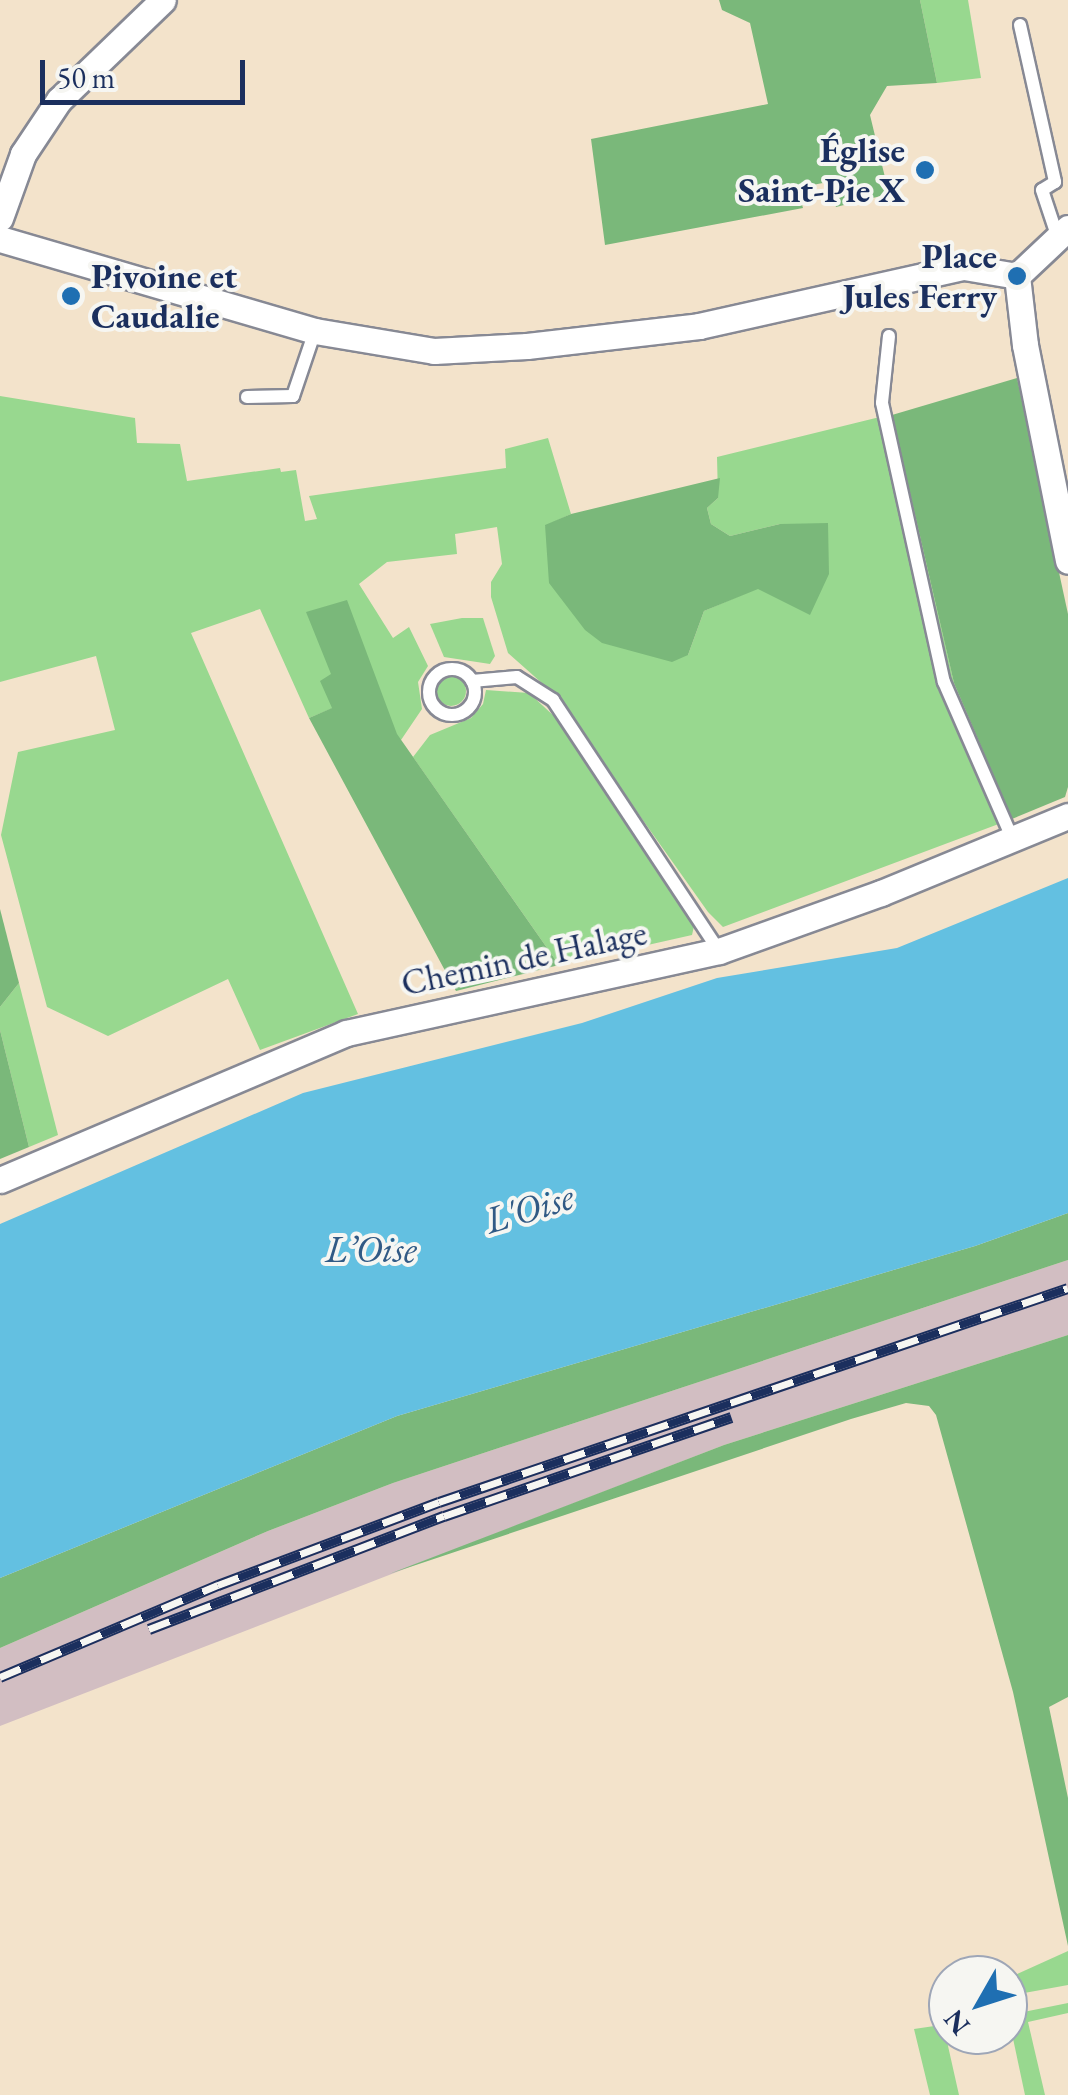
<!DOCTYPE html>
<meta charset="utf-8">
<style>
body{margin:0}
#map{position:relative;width:1068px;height:2095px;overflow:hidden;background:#f3e3cb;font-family:"EB Garamond",serif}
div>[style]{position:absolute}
.industrial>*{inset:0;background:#d2bec2}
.green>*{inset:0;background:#98d88f}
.round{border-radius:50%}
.forest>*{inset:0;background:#7ab87a}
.water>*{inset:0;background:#63c0e1}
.roads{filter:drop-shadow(2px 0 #878994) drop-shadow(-2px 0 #878994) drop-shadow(0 2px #878994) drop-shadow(0 -2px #878994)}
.lane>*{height:12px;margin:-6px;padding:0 6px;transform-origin:6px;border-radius:6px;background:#fff}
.lane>.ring{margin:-6px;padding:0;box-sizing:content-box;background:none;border:12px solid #fff;border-radius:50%}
.street>*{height:25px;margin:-12.5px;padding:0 12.5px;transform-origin:12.5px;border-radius:12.5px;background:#fff}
.rail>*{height:11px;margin-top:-5.5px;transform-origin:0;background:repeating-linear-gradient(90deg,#f6f6f2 0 22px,#1b2f5e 0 44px);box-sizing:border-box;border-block:2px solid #1b2f5e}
.dots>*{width:28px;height:28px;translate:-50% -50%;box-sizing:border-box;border:5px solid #f6f6f2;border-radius:50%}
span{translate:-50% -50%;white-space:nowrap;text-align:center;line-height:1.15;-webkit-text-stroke:8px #f6f6f2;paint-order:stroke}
.poi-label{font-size:35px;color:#1b2f5e;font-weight:700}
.right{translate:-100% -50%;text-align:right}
.left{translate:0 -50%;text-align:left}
.street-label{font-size:35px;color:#1b2f5e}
.water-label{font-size:38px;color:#315a85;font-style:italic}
.north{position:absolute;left:928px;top:1955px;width:100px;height:100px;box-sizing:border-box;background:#f6f6f2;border:2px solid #9ea6b7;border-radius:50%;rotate:231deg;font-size:28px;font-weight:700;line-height:40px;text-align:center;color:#1b2f5e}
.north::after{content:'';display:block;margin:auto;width:35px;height:45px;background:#1f6fb2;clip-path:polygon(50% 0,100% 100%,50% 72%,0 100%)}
.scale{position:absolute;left:40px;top:60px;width:205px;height:45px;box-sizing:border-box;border:5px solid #1b2f5e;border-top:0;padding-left:12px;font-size:30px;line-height:35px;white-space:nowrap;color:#1b2f5e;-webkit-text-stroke:8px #f6f6f2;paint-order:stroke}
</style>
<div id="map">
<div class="industrial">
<div style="clip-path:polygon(1068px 1260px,1068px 1335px,724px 1445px,0 1726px,0 1648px,268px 1531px,393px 1483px)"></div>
</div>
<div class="green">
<div style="clip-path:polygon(920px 0,968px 0,981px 78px,937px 83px)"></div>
<div style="clip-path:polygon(0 396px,135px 418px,137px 443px,180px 444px,187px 481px,280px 468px,281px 472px,296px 470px,305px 521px,317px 519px,309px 496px,506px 468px,505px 449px,548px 438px,571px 514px,545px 526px,688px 655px,704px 611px,758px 588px,780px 524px,730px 536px,711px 524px,707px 508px,718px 498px,717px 457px,892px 414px,954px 683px,1012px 819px,723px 927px,708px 912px,552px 692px,508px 653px,491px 597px,491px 582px,502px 564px,497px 527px,455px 534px,457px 554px,387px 562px,359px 584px,393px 638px,409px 627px,428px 666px,418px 682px,422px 709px,401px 740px,332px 674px,333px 708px,309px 718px,260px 609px,191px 633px,358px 1014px,260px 1050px,228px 979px,108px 1036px,47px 1007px,1px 835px,18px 752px,115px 730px,96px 656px,0 682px)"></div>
<div style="clip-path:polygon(462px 618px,483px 618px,495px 656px,490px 664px,444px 657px,430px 624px)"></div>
<div class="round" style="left:436px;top:676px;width:30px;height:30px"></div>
<div style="clip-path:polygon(486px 690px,529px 693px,555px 717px,695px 922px,692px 935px,559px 965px,413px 757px,430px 735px,471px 718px,483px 704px)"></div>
<div style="clip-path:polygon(19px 983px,58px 1135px,29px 1147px,0 1030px,0 1007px)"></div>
<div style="clip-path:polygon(1068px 1951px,1068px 1985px,1008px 1996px,1008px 1978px)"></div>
<div style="clip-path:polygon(1068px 2003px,1068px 2013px,1028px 2022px,1045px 2095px,1025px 2095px,1008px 2015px)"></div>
<div style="clip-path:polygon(948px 2024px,950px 2035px,946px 2037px,959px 2095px,930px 2095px,914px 2029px)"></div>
</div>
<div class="forest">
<div style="clip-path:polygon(719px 0,920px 0,937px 83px,887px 86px,870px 115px,889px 194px,836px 207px,828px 182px,797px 188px,803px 208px,605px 245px,591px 139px,768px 104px,750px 23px,722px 10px)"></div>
<div style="clip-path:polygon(1017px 378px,1068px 614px,1068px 787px,1065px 797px,1012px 819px,954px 683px,892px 415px)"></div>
<div style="clip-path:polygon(720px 478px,718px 498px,707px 508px,711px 524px,730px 536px,780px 524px,828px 523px,829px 574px,810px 615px,758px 589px,704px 611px,688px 655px,672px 662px,602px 643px,585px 630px,549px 583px,545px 525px,571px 514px)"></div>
<div style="clip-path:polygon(347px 600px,397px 734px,559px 965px,456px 991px,309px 718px,332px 708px,320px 681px,331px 674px,306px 612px)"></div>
<div style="clip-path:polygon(0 909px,19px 983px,0 1007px)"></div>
<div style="clip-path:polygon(0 1030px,29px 1147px,0 1159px)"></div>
<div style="clip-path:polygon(1068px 1213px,1068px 1260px,393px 1483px,268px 1531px,0 1648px,0 1578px,397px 1416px,975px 1246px)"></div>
<div style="clip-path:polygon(1068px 1335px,1068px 1697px,1049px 1707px,1068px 1798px,1068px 1946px,1013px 1692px,936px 1415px,929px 1406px,906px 1403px,851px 1419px,389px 1574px,724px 1445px)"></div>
</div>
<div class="water">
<div style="clip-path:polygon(1068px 878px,1068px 1213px,975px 1246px,397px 1416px,0 1578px,0 1224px,303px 1093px,582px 1023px,717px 978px,897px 948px)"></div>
</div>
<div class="roads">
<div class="lane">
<div style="left:1020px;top:25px;width:161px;rotate:77.4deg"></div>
<div style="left:1055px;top:182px;width:15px;rotate:148deg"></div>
<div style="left:1042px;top:190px;width:47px;rotate:71.6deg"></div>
<div style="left:889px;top:336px;width:67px;rotate:96deg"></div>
<div style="left:882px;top:403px;width:286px;rotate:77.5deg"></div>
<div style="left:944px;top:682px;width:172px;rotate:66.4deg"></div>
<div style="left:247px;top:397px;width:46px;rotate:-1.2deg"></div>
<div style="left:293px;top:396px;width:69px;rotate:-71.3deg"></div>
<div class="ring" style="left:429px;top:669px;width:34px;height:34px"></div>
<div style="left:472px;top:681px;width:45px;rotate:-5.1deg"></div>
<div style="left:517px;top:677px;width:43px;rotate:32.6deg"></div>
<div style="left:553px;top:700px;width:301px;rotate:56.5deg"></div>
</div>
<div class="street">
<div style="left:0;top:218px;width:68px;rotate:-70.2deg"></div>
<div style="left:23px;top:154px;width:65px;rotate:-56.3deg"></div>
<div style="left:59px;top:100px;width:144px;rotate:-43.9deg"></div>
<div style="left:0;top:239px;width:328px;rotate:16.3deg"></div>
<div style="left:315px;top:331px;width:121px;rotate:9.5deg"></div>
<div style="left:434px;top:351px;width:93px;rotate:-3.1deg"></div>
<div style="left:527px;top:346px;width:173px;rotate:-6.6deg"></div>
<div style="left:699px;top:326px;width:271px;rotate:-12.6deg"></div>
<div style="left:964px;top:267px;width:54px;rotate:9.6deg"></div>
<div style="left:1017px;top:276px;width:69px;rotate:83.4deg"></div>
<div style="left:1025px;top:345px;width:220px;rotate:78.7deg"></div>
<div style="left:1017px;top:276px;width:70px;rotate:-43.3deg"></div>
<div style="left:0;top:1180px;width:376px;rotate:-23deg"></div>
<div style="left:346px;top:1033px;width:382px;rotate:-12.4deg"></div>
<div style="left:719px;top:951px;width:172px;rotate:-19.7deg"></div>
<div style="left:881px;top:893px;width:202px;rotate:-22.4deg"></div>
</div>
</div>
<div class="rail">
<div style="left:149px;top:1629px;width:316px;rotate:-21deg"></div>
<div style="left:444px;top:1516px;width:304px;rotate:-19deg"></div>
<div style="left:0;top:1677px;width:237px;rotate:-22.9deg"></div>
<div style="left:218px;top:1585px;width:236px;rotate:-20.6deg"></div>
<div style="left:439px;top:1502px;width:664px;rotate:-18.79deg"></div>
</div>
<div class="dots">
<div style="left:925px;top:170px;background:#1f6fb2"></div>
<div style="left:1017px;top:276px;background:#1f6fb2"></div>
<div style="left:71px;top:296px;background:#1f6fb2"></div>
</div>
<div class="poi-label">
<span class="right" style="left:905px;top:170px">Église<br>Saint-Pie X</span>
<span class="right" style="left:997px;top:276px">Place<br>Jules Ferry</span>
<span class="left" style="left:91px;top:296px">Pivoine et<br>Caudalie</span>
</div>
<div class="street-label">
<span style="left:524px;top:958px;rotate:-12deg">Chemin de Halage</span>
</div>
<div class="water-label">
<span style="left:529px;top:1208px;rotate:-17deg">L'Oise</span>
<span style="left:371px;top:1249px">L’Oise</span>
</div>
<div class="north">N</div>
<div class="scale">50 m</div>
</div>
